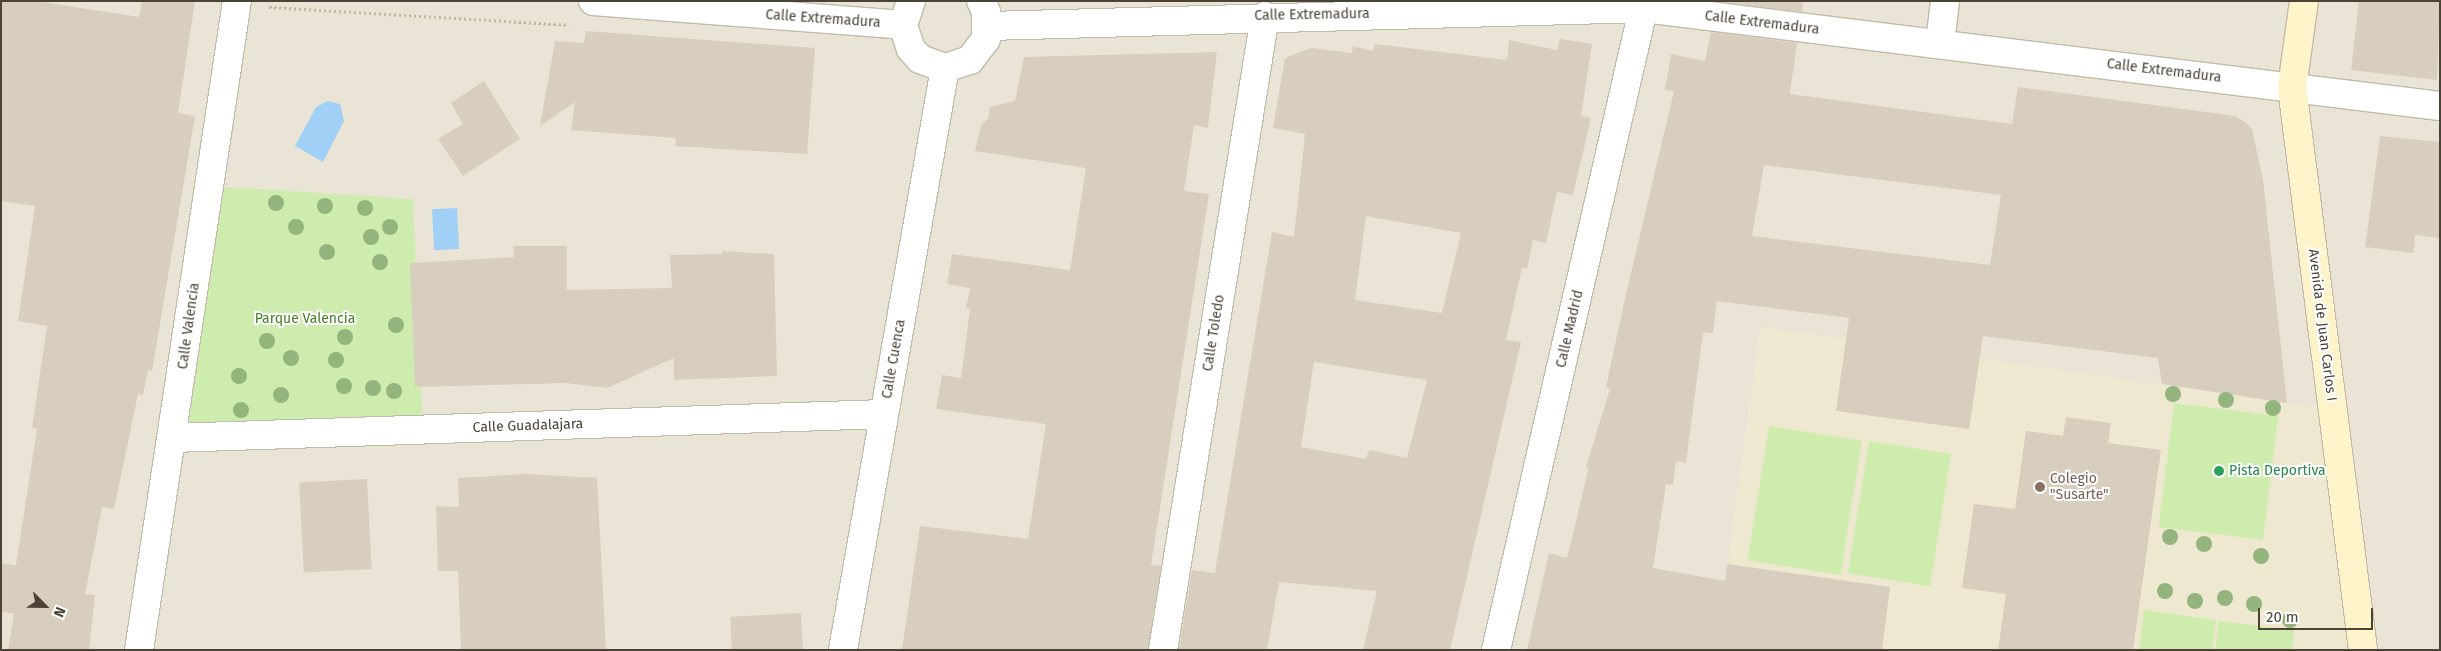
<!DOCTYPE html>
<style>
body{margin:0}
#map{position:relative;width:2441px;height:651px;overflow:hidden;background:#f5f2e8;font-family:"Fira Sans",sans-serif}
div>[style]{position:absolute}
.residential>*{inset:0;background:#eae4d6;transform-origin:0 0}
.education>*{inset:0;background:#efe8d1}
.green>*{inset:0;background:#ceecae;transform-origin:0 0}
.water>*{inset:0;background:#a1d0f6;transform-origin:0 0}
.building>*{inset:0;background:#d8cebd;transform-origin:0 0}
.path>*{height:3px;margin-top:-1.5px;transform-origin:0;background:repeating-linear-gradient(90deg,#c5b79a 0 2.5px,transparent 0 5px)}
.roads{filter:drop-shadow(1px 0 #c2baaa) drop-shadow(-1px 0 #c2baaa) drop-shadow(0 1px #c2baaa) drop-shadow(0 -1px #c2baaa)}
.street>*{height:28px;margin:-14px;padding:0 14px;transform-origin:14px;border-radius:14px;background:#fff}
.secondary>*{height:28px;margin:-14px;padding:0 14px;transform-origin:14px;border-radius:14px;background:#fff4c9}
.trees>*{width:16px;height:16px;margin:-8px;border-radius:50%;background:#93b47c}
.dots>*{width:14px;height:14px;translate:-50% -50%;box-sizing:border-box;border:2px solid #fff;border-radius:50%}
span{translate:-50% -50%;white-space:nowrap;text-align:center;line-height:1.15;-webkit-text-stroke:4px #fff;paint-order:stroke}
.street-label{font-size:14px;color:#4a4336}
.park-label{font-size:14px;color:#438124}
.leisure-label{font-size:14px;color:#27864d}
.left{translate:0 -50%;text-align:left}
.education-label{font-size:14px;color:#785e54}
.frame{position:absolute;inset:0;border:2px solid #4a4336;pointer-events:none}
.north{position:absolute;left:20px;top:581px;width:50px;height:50px;-webkit-text-stroke:4px #fff;paint-order:stroke;rotate:113deg;font-size:14px;font-weight:700;line-height:20px;text-align:center;color:#4a4336}
.north::after{content:'';display:block;margin:auto;width:18px;height:22px;background:#4a4336;clip-path:polygon(50% 0,100% 100%,50% 72%,0 100%)}
.scale{position:absolute;left:2258px;top:608px;width:115px;height:22px;box-sizing:border-box;border:2px solid #4a4336;border-top:0;padding-left:6px;font-size:15px;line-height:18px;white-space:nowrap;color:#4a4336;-webkit-text-stroke:4px #fff;paint-order:stroke}
</style>
<div id="map">
<div class="residential">
<div style="left:1px;top:1px;width:2439px;height:649px"></div>
</div>
<div class="education">
<div style="clip-path:polygon(1760px 327px,2332px 409px,2363px 650px,1716px 650px)"></div>
</div>
<div class="green">
<div style="clip-path:polygon(209px 186px,413px 199px,423px 430px,172px 438px)"></div>
<div style="left:2174px;top:403px;width:105px;height:125px;rotate:7deg"></div>
<div style="left:1769px;top:426px;width:94px;height:136px;rotate:9deg"></div>
<div style="left:1869px;top:441px;width:83px;height:134px;rotate:9deg"></div>
<div style="clip-path:polygon(2144px 610px,2216px 620px,2212px 650px,2139px 650px)"></div>
<div style="clip-path:polygon(2219px 621px,2294px 630px,2292px 650px,2215px 650px)"></div>
</div>
<div class="water">
<div style="clip-path:polygon(328px 101px,340px 104px,344px 121px,323px 162px,295px 146px,316px 107px)"></div>
<div style="left:457px;top:208px;width:41px;height:25px;rotate:87deg"></div>
</div>
<div class="building">
<div style="clip-path:polygon(1px 1px,36px 1px,139px 17px,142px 1px,195px 1px,178px 113px,195px 116px,152px 371px,148px 370px,143px 395px,138px 394px,114px 509px,102px 507px,85px 594px,95px 595px,89px 650px,8px 650px,14px 614px,1px 611px,1px 563px,16px 565px,37px 429px,32px 428px,47px 326px,18px 321px,35px 206px,1px 201px)"></div>
<div style="clip-path:polygon(1717px 1px,1803px 1px,1802px 12px)"></div>
<div style="clip-path:polygon(2359px 1px,2440px 1px,2437px 80px,2351px 70px)"></div>
<div style="clip-path:polygon(586px 31px,815px 48px,807px 154px,675px 146px,676px 138px,571px 130px,575px 102px,540px 126px,555px 41px,584px 43px)"></div>
<div style="clip-path:polygon(evenodd,1711px 32px,1797px 43px,1790px 94px,2012px 124px,2018px 87px,2235px 116px,2246px 123px,2252px 129px,2263px 180px,2287px 403px,2162px 384px,2158px 358px,1983px 336px,1969px 429px,1836px 411px,1849px 318px,1717px 301px,1713px 333px,1703px 332px,1686px 463px,1676px 461px,1673px 485px,1666px 484px,1653px 568px,1725px 581px,1727px 564px,1890px 587px,1882px 650px,1527px 650px,1549px 553px,1567px 558px,1589px 467px,1586px 467px,1610px 389px,1606px 387px,1624px 303px,1674px 91px,1665px 90px,1671px 54px,1705px 61px,1711px 32px,1764px 165px,2001px 195px,1990px 265px,1752px 236px,1764px 165px)"></div>
<div style="clip-path:polygon(evenodd,1560px 39px,1592px 44px,1581px 116px,1591px 118px,1573px 195px,1557px 192px,1546px 243px,1533px 240px,1527px 269px,1522px 268px,1506px 340px,1521px 342px,1450px 650px,1363px 650px,1377px 591px,1279px 582px,1267px 650px,1179px 650px,1192px 570px,1215px 573px,1272px 232px,1294px 237px,1305px 134px,1273px 128px,1285px 58px,1311px 48px,1352px 53px,1353px 46px,1373px 51px,1375px 44px,1507px 60px,1509px 40px,1557px 50px,1560px 39px,1366px 216px,1461px 233px,1442px 313px,1355px 300px,1366px 216px,1560px 39px,1314px 362px,1427px 380px,1407px 458px,1369px 450px,1366px 459px,1301px 447px,1314px 362px)"></div>
<div style="clip-path:polygon(1217px 52px,1208px 128px,1194px 125px,1184px 191px,1209px 194px,1151px 565px,1161px 566px,1148px 650px,902px 650px,920px 526px,1028px 539px,1046px 424px,936px 409px,942px 375px,961px 378px,970px 309px,966px 308px,970px 288px,947px 284px,952px 254px,1070px 270px,1086px 168px,975px 151px,981px 125px,988px 119px,990px 107px,1015px 101px,1024px 57px)"></div>
<div style="clip-path:polygon(484px 81px,520px 139px,463px 176px,438px 139px,463px 124px,451px 103px)"></div>
<div style="clip-path:polygon(2380px 136px,2440px 142px,2440px 238px,2415px 235px,2414px 253px,2365px 247px)"></div>
<div style="clip-path:polygon(513px 246px,567px 246px,567px 290px,672px 288px,670px 255px,722px 254px,722px 251px,774px 254px,777px 376px,674px 380px,674px 358px,607px 388px,566px 383px,415px 387px,410px 263px,514px 257px)"></div>
<div style="clip-path:polygon(2066px 417px,2111px 423px,2108px 443px,2161px 450px,2133px 650px,1998px 650px,2006px 594px,1962px 588px,1974px 504px,2015px 509px,2026px 431px,2063px 436px)"></div>
<div style="clip-path:polygon(527px 474px,597px 478px,606px 650px,461px 650px,458px 571px,438px 571px,436px 506px,459px 507px,458px 478px)"></div>
<div style="left:367px;top:479px;width:90px;height:68px;rotate:87deg"></div>
<div style="left:801px;top:613px;width:37px;height:71px;rotate:87deg"></div>
</div>
<div class="path">
<div style="left:269px;top:7px;width:300px;rotate:3.4deg"></div>
</div>
<div class="roads">
<div class="street">
<div style="left:593px;top:1px;width:311px;rotate:4.4deg"></div>
<div style="left:911px;top:1px;width:25px;rotate:108deg"></div>
<div style="left:903px;top:25px;width:25px;rotate:72deg"></div>
<div style="left:911px;top:49px;width:13px;rotate:48deg"></div>
<div style="left:920px;top:59px;width:27px;rotate:20deg"></div>
<div style="left:945px;top:68px;width:26px;rotate:-18deg"></div>
<div style="left:970px;top:60px;width:26px;rotate:-53deg"></div>
<div style="left:986px;top:39px;width:27px;rotate:-90deg"></div>
<div style="left:986px;top:12px;width:12px;rotate:-114deg"></div>
<div style="left:988px;top:26px;width:656px;rotate:-1.57deg"></div>
<div style="left:1644px;top:8px;width:802px;rotate:7.02deg"></div>
<div style="left:1940px;top:44px;width:43px;rotate:-83.4deg"></div>
<div style="left:172px;top:438px;width:712px;rotate:-1.93deg"></div>
<div style="left:139px;top:650px;width:656px;rotate:-81.41deg"></div>
<div style="left:843px;top:650px;width:591px;rotate:-80.06deg"></div>
<div style="left:1163px;top:650px;width:642px;rotate:-80.86deg"></div>
<div style="left:1496px;top:650px;width:666px;rotate:-77.07deg"></div>
</div>
<div class="secondary">
<div style="left:2304px;top:1px;width:87px;rotate:97.9deg"></div>
<div style="left:2292px;top:87px;width:567px;rotate:82.81deg"></div>
</div>
</div>
<div class="trees">
<div style="left:276px;top:203px"></div>
<div style="left:325px;top:206px"></div>
<div style="left:365px;top:208px"></div>
<div style="left:296px;top:227px"></div>
<div style="left:390px;top:227px"></div>
<div style="left:371px;top:237px"></div>
<div style="left:327px;top:252px"></div>
<div style="left:380px;top:262px"></div>
<div style="left:396px;top:325px"></div>
<div style="left:345px;top:337px"></div>
<div style="left:267px;top:341px"></div>
<div style="left:291px;top:358px"></div>
<div style="left:336px;top:360px"></div>
<div style="left:239px;top:376px"></div>
<div style="left:344px;top:386px"></div>
<div style="left:373px;top:388px"></div>
<div style="left:394px;top:391px"></div>
<div style="left:2173px;top:394px"></div>
<div style="left:281px;top:395px"></div>
<div style="left:2226px;top:400px"></div>
<div style="left:2273px;top:408px"></div>
<div style="left:241px;top:410px"></div>
<div style="left:2170px;top:537px"></div>
<div style="left:2204px;top:544px"></div>
<div style="left:2261px;top:556px"></div>
<div style="left:2165px;top:591px"></div>
<div style="left:2225px;top:598px"></div>
<div style="left:2195px;top:601px"></div>
<div style="left:2254px;top:604px"></div>
<div style="left:2290px;top:620px"></div>
</div>
<div class="dots">
<div style="left:2219px;top:471px;background:#2e9e5b"></div>
<div style="left:2040px;top:487px;background:#8d6e63"></div>
</div>
<div class="street-label">
<span style="left:1312px;top:15px;rotate:-1deg">Calle Extremadura</span>
<span style="left:823px;top:19px;rotate:4deg">Calle Extremadura</span>
<span style="left:1762px;top:23px;rotate:7deg">Calle Extremadura</span>
<span style="left:2164px;top:71px;rotate:7deg">Calle Extremadura</span>
<span style="left:2322px;top:325px;rotate:83deg">Avenida de Juan Carlos I</span>
<span style="left:189px;top:326px;rotate:-82deg">Calle Valencia</span>
<span style="left:1570px;top:329px;rotate:-77deg">Calle Madrid</span>
<span style="left:1214px;top:333px;rotate:-81deg">Calle Toledo</span>
<span style="left:894px;top:359px;rotate:-80deg">Calle Cuenca</span>
<span style="left:528px;top:426px;rotate:-2deg">Calle Guadalajara</span>
</div>
<div class="park-label">
<span style="left:305px;top:319px">Parque Valencia</span>
</div>
<div class="leisure-label">
<span class="left" style="left:2229px;top:471px">Pista Deportiva</span>
</div>
<div class="education-label">
<span class="left" style="left:2050px;top:487px">Colegio<br>"Susarte"</span>
</div>
<div class="frame"></div>
<div class="north">N</div>
<div class="scale">20 m</div>
</div>
